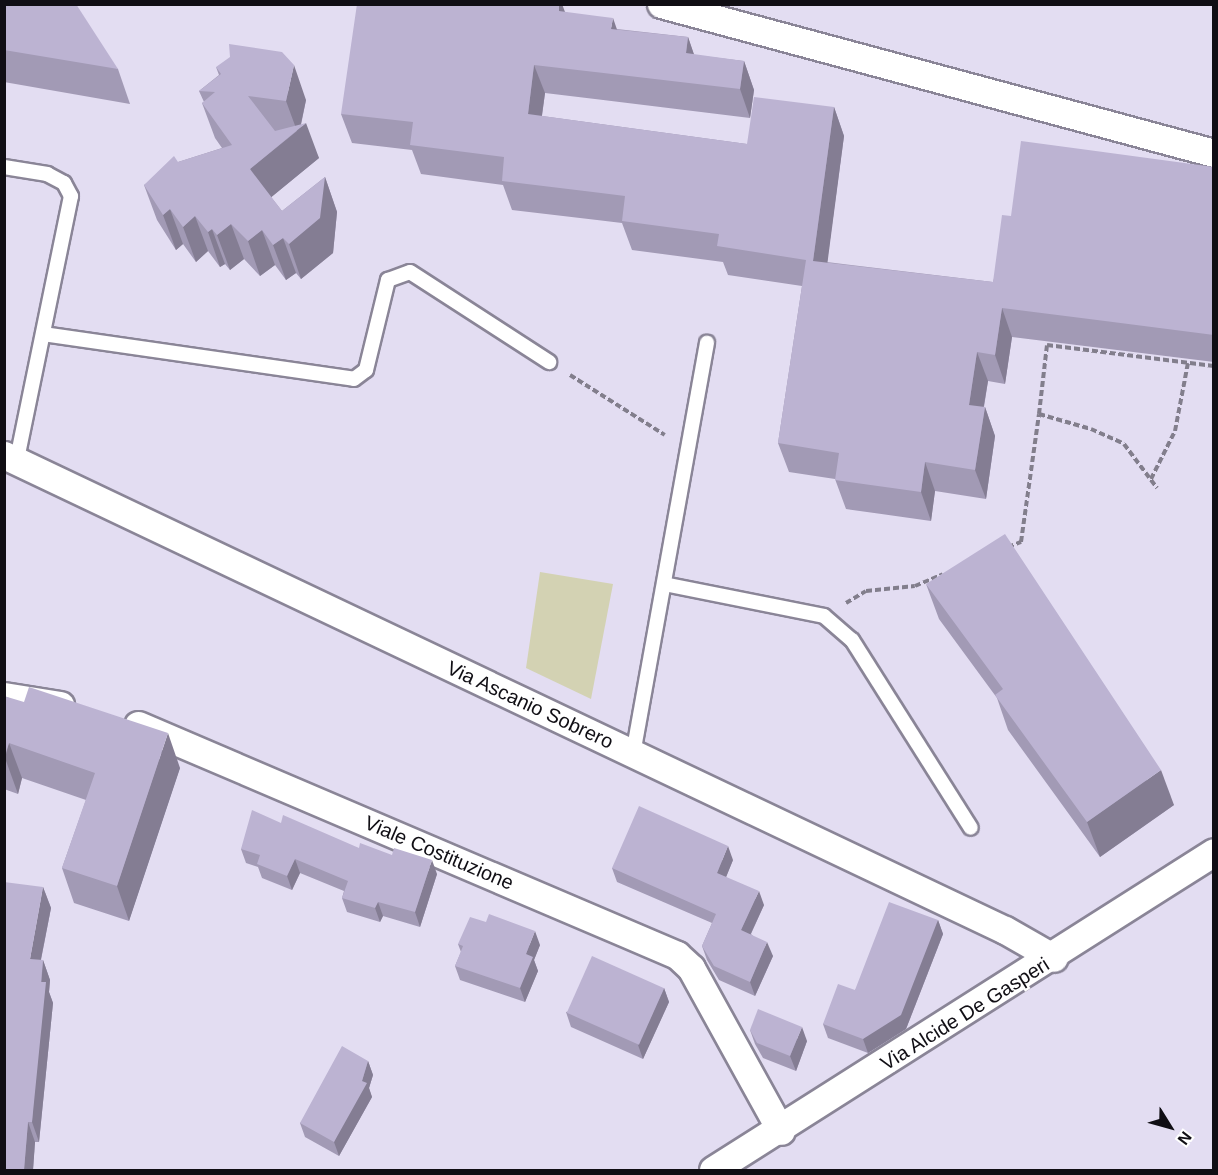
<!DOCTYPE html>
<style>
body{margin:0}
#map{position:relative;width:1218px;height:1175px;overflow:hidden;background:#e3ddf2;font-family:Helvetica,sans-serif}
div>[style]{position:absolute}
.green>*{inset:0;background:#d3d2b3}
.path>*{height:4px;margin-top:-2px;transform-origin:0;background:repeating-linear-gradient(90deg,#827e8c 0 6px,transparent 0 9px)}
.roads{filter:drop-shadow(2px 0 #8a8597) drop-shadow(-2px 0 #8a8597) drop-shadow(0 2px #8a8597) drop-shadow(0 -2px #8a8597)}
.lane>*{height:14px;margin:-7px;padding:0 7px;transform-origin:7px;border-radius:7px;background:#fff}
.street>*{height:27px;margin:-13.5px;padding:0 13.5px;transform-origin:13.5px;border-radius:13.5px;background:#fff}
.wall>*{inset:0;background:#a29ab5}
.shaded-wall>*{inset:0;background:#847d93}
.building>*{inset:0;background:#bcb3d2;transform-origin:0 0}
span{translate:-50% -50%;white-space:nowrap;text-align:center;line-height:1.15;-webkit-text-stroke:4.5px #fff;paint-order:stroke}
.street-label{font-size:20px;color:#100e14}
.frame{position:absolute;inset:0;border:6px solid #100e14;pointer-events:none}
.north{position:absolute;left:1140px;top:1097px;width:60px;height:60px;-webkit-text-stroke:4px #fff;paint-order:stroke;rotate:127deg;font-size:16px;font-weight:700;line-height:24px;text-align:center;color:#100e14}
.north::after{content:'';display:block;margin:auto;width:21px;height:27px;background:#100e14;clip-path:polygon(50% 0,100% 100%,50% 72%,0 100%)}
</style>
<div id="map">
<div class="green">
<div style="clip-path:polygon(540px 572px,613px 584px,591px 699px,526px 668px)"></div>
</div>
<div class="path">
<div style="left:570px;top:375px;width:112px;rotate:32.3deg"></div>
<div style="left:1039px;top:414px;width:69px;rotate:-83.4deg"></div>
<div style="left:1047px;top:345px;width:168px;rotate:7.2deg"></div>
<div style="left:1151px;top:479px;width:54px;rotate:-63.4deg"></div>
<div style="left:1175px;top:431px;width:69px;rotate:-79.2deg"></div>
<div style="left:1008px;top:547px;width:14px;rotate:-21deg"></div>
<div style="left:1021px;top:542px;width:129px;rotate:-82deg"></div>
<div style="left:1039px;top:414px;width:54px;rotate:16.1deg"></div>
<div style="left:1091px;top:429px;width:36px;rotate:24deg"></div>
<div style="left:1124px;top:444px;width:55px;rotate:53.1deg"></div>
<div style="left:846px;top:603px;width:23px;rotate:-31deg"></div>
<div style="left:866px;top:591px;width:49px;rotate:-5.8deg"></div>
<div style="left:915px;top:586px;width:30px;rotate:-23deg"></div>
</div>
<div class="roads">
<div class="lane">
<div style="left:4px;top:167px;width:44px;rotate:9.2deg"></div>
<div style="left:47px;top:174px;width:19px;rotate:28deg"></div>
<div style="left:64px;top:183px;width:15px;rotate:62deg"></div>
<div style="left:71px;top:196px;width:269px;rotate:101.6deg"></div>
<div style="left:43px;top:334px;width:314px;rotate:8.2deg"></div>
<div style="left:354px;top:379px;width:15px;rotate:-37deg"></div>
<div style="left:366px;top:370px;width:93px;rotate:-76.3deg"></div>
<div style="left:388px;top:280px;width:23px;rotate:-20deg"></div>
<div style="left:410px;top:272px;width:166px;rotate:32.9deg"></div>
<div style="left:664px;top:584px;width:163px;rotate:11.3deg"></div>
<div style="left:824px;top:616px;width:37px;rotate:41deg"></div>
<div style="left:852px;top:640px;width:222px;rotate:57.7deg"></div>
<div style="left:633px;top:754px;width:418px;rotate:-79.8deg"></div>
</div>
<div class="street">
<div style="left:661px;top:4px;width:573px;rotate:15.08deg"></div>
<div style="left:4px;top:455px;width:1108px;rotate:25.39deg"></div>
<div style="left:1005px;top:930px;width:56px;rotate:29.7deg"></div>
<div style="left:4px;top:696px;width:57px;rotate:9.1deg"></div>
<div style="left:138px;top:725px;width:586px;rotate:23.11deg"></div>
<div style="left:677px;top:955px;width:19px;rotate:43deg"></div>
<div style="left:691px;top:968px;width:186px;rotate:61.1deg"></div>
<div style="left:713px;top:1170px;width:593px;rotate:-32.4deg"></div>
</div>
</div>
<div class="wall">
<div style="clip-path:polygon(4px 4px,118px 69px,130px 104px,4px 82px)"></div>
<div style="clip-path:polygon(565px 12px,617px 29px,688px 37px,694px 55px,744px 61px,754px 90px,750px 118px,545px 93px,542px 116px,747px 144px,834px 107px,844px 136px,827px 262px,993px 282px,1011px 216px,1214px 167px,1214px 362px,1012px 337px,1005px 384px,988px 381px,984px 407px,985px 407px,995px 436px,986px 499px,935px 491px,931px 521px,846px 509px,835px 479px,789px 472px,778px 443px,802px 286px,728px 275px,723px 262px,632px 250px,622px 223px,512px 210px,503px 185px,421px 174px,412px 150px,352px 143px,341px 114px)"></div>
<div style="clip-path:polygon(216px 67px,306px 100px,301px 125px,319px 158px,271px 197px,282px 211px,325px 177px,337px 212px,333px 253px,301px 279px,296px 273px,286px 280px,275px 265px,260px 276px,244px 259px,230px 270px,225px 264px,220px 267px,208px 251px,196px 262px,183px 244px,176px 250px,157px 220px,144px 185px,178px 162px,222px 148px,215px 138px,202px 103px,204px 102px,199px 91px,219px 75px)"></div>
<div style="clip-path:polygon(926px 584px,1174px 805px,1100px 857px,1008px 730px,997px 698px,939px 619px)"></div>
<div style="clip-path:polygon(4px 696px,180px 768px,129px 921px,74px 903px,62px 868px,86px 800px,22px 778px,18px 794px,4px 789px)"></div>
<div style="clip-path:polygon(281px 823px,437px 874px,420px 927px,383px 916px,380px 922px,347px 912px,342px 898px,344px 891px,300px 873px,292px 890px,262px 878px,258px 867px,246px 863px,241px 849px)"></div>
<div style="clip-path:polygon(733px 860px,726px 877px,764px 905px,751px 934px,773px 956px,755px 996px,719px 980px,707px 960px,702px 946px,712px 923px,617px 882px,612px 868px)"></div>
<div style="clip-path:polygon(43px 887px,51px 908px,41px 960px,43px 960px,50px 980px,49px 992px,53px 1003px,39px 1142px,35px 1142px,33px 1170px,4px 1170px)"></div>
<div style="clip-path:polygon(938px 920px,943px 934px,906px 1029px,868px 1053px,828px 1038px,823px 1024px,855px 990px)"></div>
<div style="clip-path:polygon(458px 944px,540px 945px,534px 960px,538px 971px,525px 1002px,460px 980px,455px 966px,461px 952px)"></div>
<div style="clip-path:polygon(664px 988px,669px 1002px,643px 1059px,571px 1027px,566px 1012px)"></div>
<div style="clip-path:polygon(750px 1030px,807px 1041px,796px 1071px,763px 1058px,755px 1044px)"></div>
<div style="clip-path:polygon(368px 1061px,373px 1075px,369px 1088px,372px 1097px,339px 1156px,305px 1137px,300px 1123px)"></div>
</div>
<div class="shaded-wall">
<div style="clip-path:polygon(559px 4px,562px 4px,571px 28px,559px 11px)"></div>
<div style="clip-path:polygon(613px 18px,623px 47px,611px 29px)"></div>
<div style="clip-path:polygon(688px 37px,698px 66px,686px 53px)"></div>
<div style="clip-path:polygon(744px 61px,754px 90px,750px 118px,740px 89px)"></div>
<div style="clip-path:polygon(294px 65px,306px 100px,300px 128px,306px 123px,319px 158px,263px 204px,250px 169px,297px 131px,286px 101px)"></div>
<div style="clip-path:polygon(534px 65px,545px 93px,538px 143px,528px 114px)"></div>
<div style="clip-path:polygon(834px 107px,844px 136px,824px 289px,813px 261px)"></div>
<div style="clip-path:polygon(325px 177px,337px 212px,333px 253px,301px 279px,289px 244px)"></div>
<div style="clip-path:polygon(170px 209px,183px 244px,176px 250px,163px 215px)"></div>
<div style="clip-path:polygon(195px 216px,208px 251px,196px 262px,183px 227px)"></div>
<div style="clip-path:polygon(231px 224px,244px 259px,230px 270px,217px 235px)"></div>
<div style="clip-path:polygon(212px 229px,225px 264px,220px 267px,208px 232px)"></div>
<div style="clip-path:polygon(262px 230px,275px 265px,260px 276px,248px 241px)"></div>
<div style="clip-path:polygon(283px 238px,296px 273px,286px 280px,273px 245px)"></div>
<div style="clip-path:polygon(1002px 308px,1012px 337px,1005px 384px,995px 355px)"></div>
<div style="clip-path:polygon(977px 352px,988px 381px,979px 434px,969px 405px)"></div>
<div style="clip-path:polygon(985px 407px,995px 436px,986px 499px,975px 470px)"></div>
<div style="clip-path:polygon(925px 462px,935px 491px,931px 521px,921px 492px)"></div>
<div style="clip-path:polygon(168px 733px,180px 768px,129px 921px,117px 886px)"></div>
<div style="clip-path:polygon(9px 743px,22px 778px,18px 794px,5px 758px)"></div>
<div style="clip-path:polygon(1161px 770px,1174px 805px,1100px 857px,1087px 822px)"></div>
<div style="clip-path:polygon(728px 846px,733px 860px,722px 887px,717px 873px)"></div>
<div style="clip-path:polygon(295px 859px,300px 873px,292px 890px,287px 876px)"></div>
<div style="clip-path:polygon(432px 860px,437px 874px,420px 927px,415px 912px)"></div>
<div style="clip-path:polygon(43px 887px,51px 908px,37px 979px,30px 959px)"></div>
<div style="clip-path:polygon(759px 891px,764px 905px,746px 944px,741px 930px)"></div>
<div style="clip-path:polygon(378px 902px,383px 916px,380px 922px,375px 908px)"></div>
<div style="clip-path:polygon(938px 920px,943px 934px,906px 1029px,868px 1053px,863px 1039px)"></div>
<div style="clip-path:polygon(535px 931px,540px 945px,534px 960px,538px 971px,525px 1002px,520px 988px,526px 954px)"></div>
<div style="clip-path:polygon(767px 942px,773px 956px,755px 996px,750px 982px)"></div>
<div style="clip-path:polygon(43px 960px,50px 980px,49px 992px,53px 1003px,39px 1142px,32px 1122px)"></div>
<div style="clip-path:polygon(664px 988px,669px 1002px,643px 1059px,638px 1045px)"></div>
<div style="clip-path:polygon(802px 1027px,807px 1041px,796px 1071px,790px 1056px)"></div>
<div style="clip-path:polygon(368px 1061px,373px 1075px,369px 1088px,372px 1097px,339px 1156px,334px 1142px,362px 1081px)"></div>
<div style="clip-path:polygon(28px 1122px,35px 1142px,33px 1170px,24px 1170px)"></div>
</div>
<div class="building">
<div style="clip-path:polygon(4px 4px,76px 4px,118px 69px,4px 50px)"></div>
<div style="clip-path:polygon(357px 4px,559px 4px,559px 11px,613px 18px,611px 29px,688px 37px,686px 53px,744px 61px,740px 89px,534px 65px,528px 114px,747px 144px,754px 97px,834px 107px,813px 261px,993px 282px,1002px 215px,1011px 216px,1021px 141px,1214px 167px,1214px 335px,1002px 308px,995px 355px,977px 352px,969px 405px,985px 407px,975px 470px,925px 462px,921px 492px,835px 480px,839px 453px,778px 443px,806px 260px,717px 246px,719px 234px,622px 221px,625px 196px,502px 181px,504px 157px,410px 145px,413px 122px,341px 114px)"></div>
<div style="clip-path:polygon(229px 44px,282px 52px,294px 65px,286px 101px,248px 96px,275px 131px,306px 123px,250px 169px,282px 211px,325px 177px,320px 218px,289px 244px,283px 238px,273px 245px,262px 230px,248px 241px,231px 224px,217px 235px,212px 229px,208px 232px,195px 216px,183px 227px,170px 209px,163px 215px,144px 185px,174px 156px,178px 162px,232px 145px,202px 103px,215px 92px,199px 91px,221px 74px,216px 67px,230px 57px)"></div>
<div style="clip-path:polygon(1005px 534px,1161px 770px,1087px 822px,995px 695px,1003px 689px,926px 584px)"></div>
<div style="clip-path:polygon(29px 687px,168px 733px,117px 886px,62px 868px,95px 773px,9px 743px,4px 758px,4px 696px,24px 702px)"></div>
<div style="clip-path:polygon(639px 806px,728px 846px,717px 873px,759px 891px,741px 930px,767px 942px,750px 982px,714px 966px,702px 946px,716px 914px,612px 868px)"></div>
<div style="clip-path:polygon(252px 810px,281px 823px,283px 815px,359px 848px,360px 843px,392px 855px,394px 848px,432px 860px,415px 912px,378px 902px,375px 908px,342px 898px,348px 881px,295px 859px,287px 876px,257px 864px,260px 855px,241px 849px)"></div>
<div style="clip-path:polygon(4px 882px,43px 887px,30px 959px,43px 960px,41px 982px,46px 982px,32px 1122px,28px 1122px,24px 1170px,4px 1170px)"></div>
<div style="clip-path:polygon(889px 902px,938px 920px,901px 1015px,863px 1039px,823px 1024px,838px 984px,855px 990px)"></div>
<div style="clip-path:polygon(489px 914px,535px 931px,526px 954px,533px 957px,520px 988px,455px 966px,463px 946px,458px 944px,470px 917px,486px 922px)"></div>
<div style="left:592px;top:956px;width:79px;height:62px;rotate:24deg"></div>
<div style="clip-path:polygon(758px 1009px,802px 1027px,790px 1056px,757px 1043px,750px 1030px)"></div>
<div style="clip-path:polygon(342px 1046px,368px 1061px,362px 1081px,367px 1083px,334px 1142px,300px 1123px)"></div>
</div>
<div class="street-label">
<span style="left:530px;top:705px;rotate:25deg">Via Ascanio Sobrero</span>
<span style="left:439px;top:853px;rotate:23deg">Viale Costituzione</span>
<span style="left:965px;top:1014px;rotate:-32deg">Via Alcide De Gasperi</span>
</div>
<div class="frame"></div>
<div class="north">N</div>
</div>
